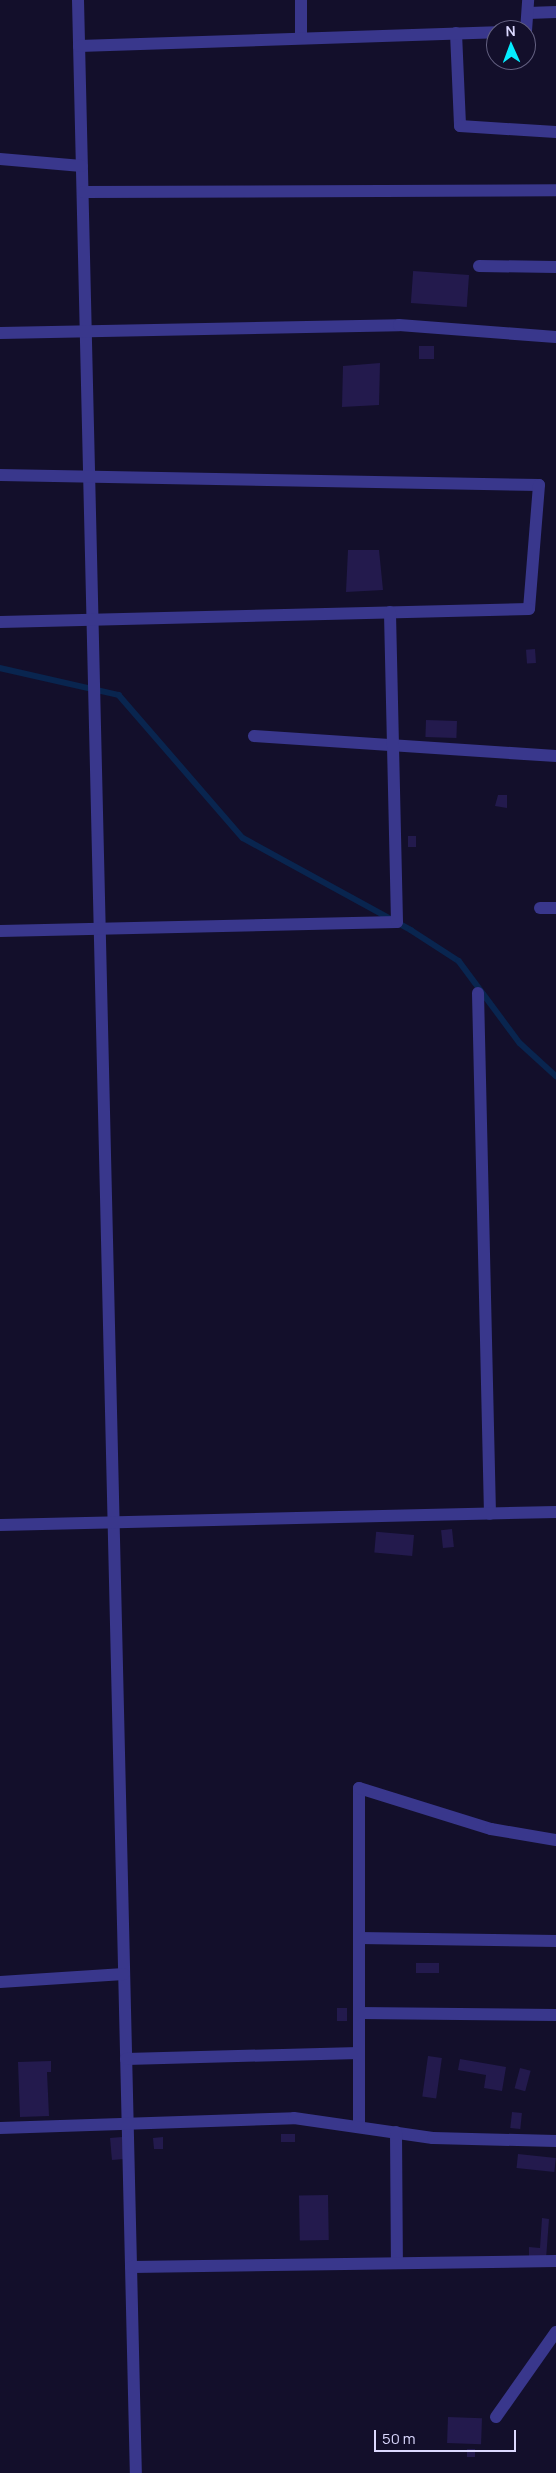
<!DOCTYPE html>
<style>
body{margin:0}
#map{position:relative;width:556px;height:2473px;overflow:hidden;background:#130f2b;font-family:Manrope,sans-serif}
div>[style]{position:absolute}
.stream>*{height:5.5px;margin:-2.75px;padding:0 2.75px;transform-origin:2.75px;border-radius:2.75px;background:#09254f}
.building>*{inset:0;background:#231a4d;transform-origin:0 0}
.minor>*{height:12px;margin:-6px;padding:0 6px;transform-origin:6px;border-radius:6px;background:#39378c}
span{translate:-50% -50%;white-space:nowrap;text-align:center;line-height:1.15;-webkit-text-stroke:4.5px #130f2b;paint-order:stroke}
.north{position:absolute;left:486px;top:20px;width:50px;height:50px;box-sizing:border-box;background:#130f2b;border:1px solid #636080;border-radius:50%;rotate:358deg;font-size:14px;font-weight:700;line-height:20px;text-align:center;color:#dcd9ff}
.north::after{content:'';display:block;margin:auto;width:18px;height:22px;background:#05ecff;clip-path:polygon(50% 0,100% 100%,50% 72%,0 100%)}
.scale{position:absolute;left:374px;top:2430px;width:142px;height:22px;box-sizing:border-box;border:2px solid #dcd9ff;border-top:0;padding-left:6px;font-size:15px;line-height:18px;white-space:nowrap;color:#dcd9ff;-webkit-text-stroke:4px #130f2b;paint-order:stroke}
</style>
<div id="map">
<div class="stream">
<div style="left:0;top:668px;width:122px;rotate:12.8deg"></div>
<div style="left:119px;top:695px;width:189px;rotate:49.1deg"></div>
<div style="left:243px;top:838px;width:192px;rotate:28.7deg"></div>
<div style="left:411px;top:930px;width:57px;rotate:32.9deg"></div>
<div style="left:459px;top:961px;width:102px;rotate:53.4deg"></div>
<div style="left:520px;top:1043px;width:49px;rotate:42.5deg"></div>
</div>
<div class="building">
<div style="left:469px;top:275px;width:32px;height:56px;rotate:94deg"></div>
<div style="left:434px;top:346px;width:13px;height:15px;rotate:90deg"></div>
<div style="clip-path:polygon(380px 363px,379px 405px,342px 407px,343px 366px)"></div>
<div style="clip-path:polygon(348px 550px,379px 550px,383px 590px,346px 592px)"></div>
<div style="left:535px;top:649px;width:14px;height:9px;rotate:86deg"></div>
<div style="left:426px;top:720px;width:31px;height:17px;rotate:2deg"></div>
<div style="clip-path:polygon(498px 795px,507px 795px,507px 808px,495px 806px)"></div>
<div style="left:408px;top:836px;width:8px;height:11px"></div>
<div style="left:452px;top:1529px;width:18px;height:11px;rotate:84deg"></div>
<div style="left:414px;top:1535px;width:21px;height:38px;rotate:95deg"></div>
<div style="left:416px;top:1963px;width:23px;height:10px"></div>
<div style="left:337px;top:2008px;width:10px;height:13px"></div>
<div style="left:428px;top:2056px;width:14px;height:41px;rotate:8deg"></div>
<div style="clip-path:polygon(460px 2059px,506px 2067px,502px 2091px,484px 2088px,486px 2075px,458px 2070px)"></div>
<div style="clip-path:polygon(51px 2061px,51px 2072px,47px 2072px,49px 2116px,20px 2117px,18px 2062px)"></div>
<div style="left:520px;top:2068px;width:11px;height:21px;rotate:15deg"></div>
<div style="left:512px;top:2112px;width:10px;height:16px;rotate:6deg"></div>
<div style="left:281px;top:2134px;width:14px;height:8px"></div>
<div style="left:122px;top:2137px;width:22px;height:12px;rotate:85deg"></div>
<div style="clip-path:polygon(163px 2137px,163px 2149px,154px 2149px,153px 2138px)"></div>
<div style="left:518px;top:2154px;width:38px;height:14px;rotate:6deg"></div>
<div style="left:328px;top:2195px;width:45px;height:29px;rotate:89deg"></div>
<div style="clip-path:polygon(542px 2218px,549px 2219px,546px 2259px,529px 2257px,529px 2247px,540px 2248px)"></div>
<div style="left:448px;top:2417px;width:34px;height:26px;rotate:2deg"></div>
<div style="left:467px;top:2449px;width:8px;height:8px"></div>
</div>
<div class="minor">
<div style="left:78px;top:0;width:2474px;rotate:88.66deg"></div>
<div style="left:301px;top:0;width:38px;rotate:90deg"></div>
<div style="left:528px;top:13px;width:28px;rotate:-2deg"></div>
<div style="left:526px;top:31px;width:31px;rotate:-86deg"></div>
<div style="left:456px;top:33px;width:93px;rotate:87.5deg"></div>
<div style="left:460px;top:126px;width:96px;rotate:3.6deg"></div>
<div style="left:79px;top:46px;width:417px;rotate:-1.9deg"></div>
<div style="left:0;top:159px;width:82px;rotate:4.9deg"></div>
<div style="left:83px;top:192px;width:473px;rotate:-0.2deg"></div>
<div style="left:479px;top:266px;width:77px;rotate:0.7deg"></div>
<div style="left:0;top:333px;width:399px;rotate:-1.1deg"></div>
<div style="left:399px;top:325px;width:157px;rotate:4.4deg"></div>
<div style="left:0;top:475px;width:539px;rotate:1.06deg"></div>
<div style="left:539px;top:485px;width:124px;rotate:94.6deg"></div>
<div style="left:529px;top:609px;width:529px;rotate:178.59deg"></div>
<div style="left:254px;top:736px;width:303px;rotate:3.8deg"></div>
<div style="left:540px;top:908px;width:16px"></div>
<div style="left:0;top:931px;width:397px;rotate:-1.3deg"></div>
<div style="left:397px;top:922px;width:310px;rotate:-91.3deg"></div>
<div style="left:478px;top:993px;width:521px;rotate:88.68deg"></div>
<div style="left:0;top:1525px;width:556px;rotate:-1.34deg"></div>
<div style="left:359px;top:1938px;width:197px;rotate:0.9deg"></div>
<div style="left:0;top:1982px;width:124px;rotate:-3.7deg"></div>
<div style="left:359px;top:2013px;width:197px;rotate:0.6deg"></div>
<div style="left:126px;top:2059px;width:233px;rotate:-1.5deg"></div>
<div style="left:359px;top:2127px;width:339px;rotate:-90deg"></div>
<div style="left:359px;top:1788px;width:138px;rotate:17.3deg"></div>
<div style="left:491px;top:1829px;width:66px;rotate:9.6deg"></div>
<div style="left:0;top:2128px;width:294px;rotate:-1.9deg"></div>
<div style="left:294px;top:2118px;width:140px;rotate:8.2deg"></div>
<div style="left:433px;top:2138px;width:123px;rotate:1.4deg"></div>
<div style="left:396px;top:2132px;width:131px;rotate:89.6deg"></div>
<div style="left:131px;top:2267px;width:425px;rotate:-0.8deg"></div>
<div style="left:496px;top:2417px;width:104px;rotate:-54.8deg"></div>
</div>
<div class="north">N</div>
<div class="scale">50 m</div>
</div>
